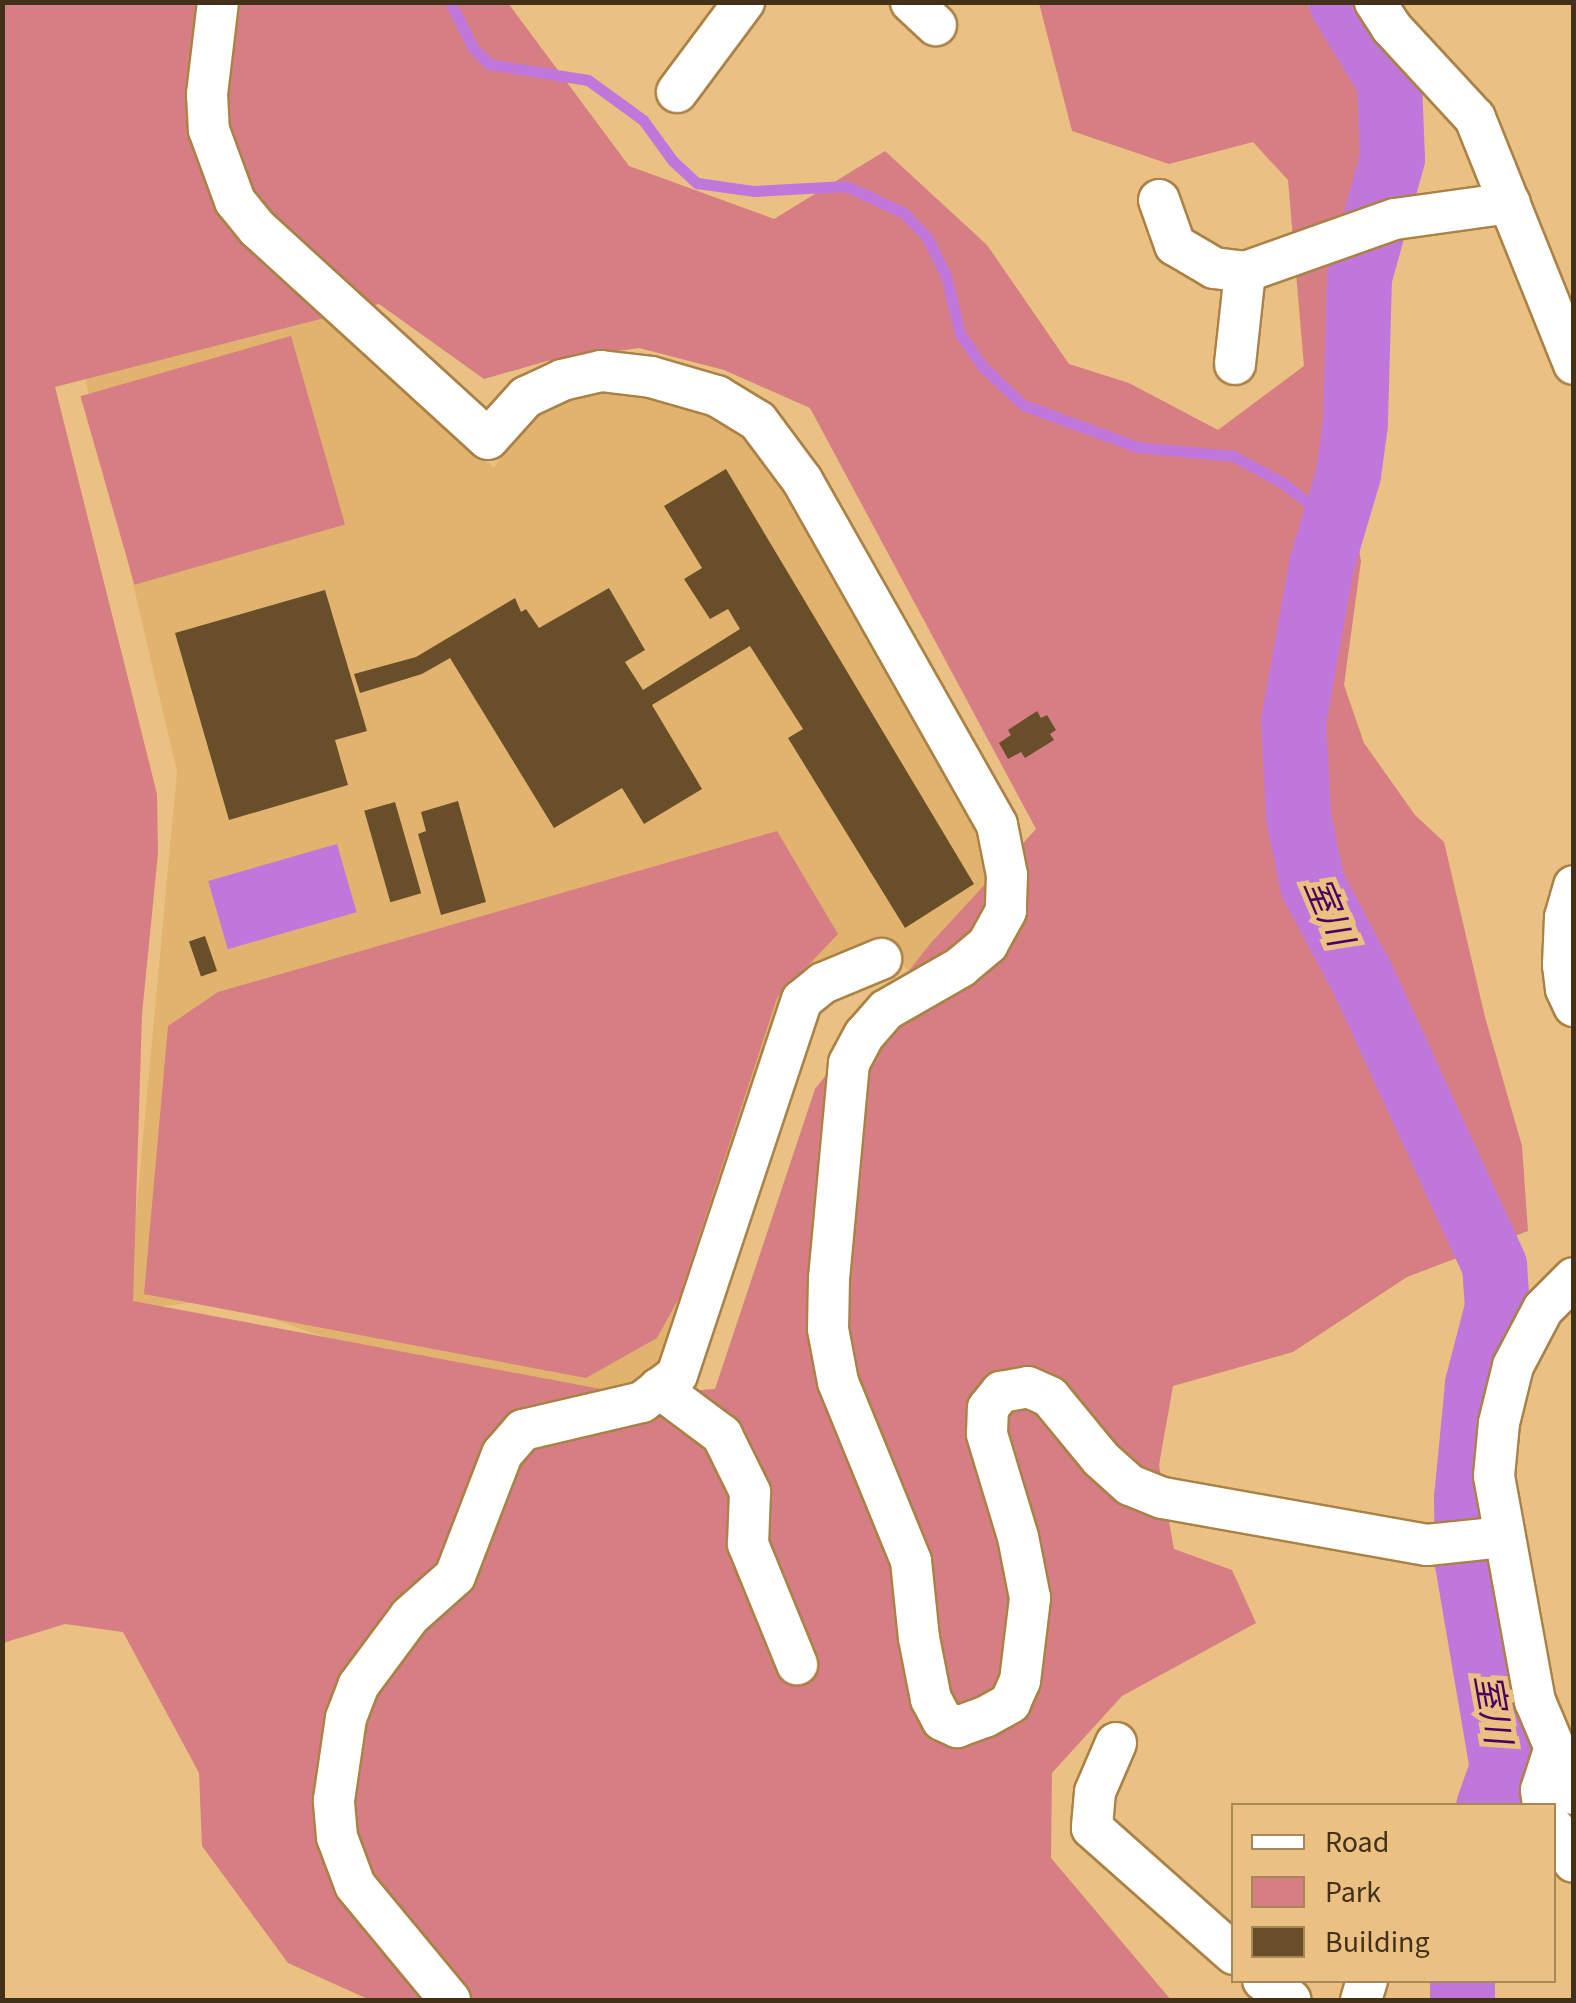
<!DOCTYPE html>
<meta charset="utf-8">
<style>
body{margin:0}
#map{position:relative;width:1576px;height:2003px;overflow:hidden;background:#eac083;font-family:"Source Sans 3","Noto Sans JP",sans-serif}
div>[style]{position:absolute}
.built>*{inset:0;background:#e1b36e}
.green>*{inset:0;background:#d67e84;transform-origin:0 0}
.water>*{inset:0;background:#c077db;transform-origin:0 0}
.stream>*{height:11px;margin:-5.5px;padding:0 5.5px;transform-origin:5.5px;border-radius:5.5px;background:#c077db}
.river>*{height:65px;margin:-32.5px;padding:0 32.5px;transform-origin:32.5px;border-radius:32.5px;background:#c077db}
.building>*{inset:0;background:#694f29;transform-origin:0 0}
.roads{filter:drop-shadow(2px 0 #aa8246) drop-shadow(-2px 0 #aa8246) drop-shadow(0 2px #aa8246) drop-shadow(0 -2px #aa8246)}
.minor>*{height:40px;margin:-20px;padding:0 20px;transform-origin:20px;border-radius:20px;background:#fff}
span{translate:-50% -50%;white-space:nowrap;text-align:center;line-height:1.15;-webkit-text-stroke:10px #eac083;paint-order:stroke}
.water-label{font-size:35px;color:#4a0060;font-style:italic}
.frame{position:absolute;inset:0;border:5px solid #423118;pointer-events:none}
.legend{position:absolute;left:1231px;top:1803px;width:325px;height:180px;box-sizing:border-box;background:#eac083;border:2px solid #a78758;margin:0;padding:12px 18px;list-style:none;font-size:30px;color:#423118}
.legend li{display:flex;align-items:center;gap:20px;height:50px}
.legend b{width:50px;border:2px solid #a78758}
</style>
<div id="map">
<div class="built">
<div style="clip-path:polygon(329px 316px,494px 468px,534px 406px,594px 384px,717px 411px,768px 453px,993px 848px,992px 915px,927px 975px,907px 970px,889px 942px,811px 980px,661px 1377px,622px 1399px,480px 1393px,218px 1299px,127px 1311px,177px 772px,85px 378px)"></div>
</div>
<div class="green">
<div style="clip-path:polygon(evenodd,3px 3px,508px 3px,629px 166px,774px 219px,885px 151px,987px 245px,1069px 364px,1129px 383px,1218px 430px,1304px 366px,1288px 180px,1253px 142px,1169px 164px,1072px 131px,1039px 3px,1307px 3px,1359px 92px,1367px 139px,1327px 372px,1361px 561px,1344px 685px,1364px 743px,1415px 815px,1444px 842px,1485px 1017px,1522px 1146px,1528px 1231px,1407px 1277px,1293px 1352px,1173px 1386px,1159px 1465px,1174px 1549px,1232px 1570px,1256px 1623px,1122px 1696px,1052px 1773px,1051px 1858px,1171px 2000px,370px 2000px,288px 1963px,202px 1846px,199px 1773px,123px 1632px,65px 1624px,3px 1643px,3px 3px,379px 304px,484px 379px,547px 361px,639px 348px,724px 370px,810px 408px,1036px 829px,930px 944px,815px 1089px,715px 1389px,633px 1395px,133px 1301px,142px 1014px,158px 853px,157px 794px,55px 387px,379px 304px)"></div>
<div style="left:291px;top:336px;width:196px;height:219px;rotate:74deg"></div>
<div style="clip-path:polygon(777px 831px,838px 934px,777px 998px,679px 1298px,657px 1338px,586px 1378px,144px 1294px,168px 1026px,218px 992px)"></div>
</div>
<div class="water">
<div style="left:337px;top:844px;width:71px;height:134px;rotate:74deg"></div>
</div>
<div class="stream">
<div style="left:450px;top:2px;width:51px;rotate:63.4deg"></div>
<div style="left:473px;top:48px;width:23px;rotate:45deg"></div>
<div style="left:489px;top:64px;width:100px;rotate:9.2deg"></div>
<div style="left:588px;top:80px;width:68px;rotate:36deg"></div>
<div style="left:643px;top:120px;width:51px;rotate:53.8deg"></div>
<div style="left:673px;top:161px;width:33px;rotate:43deg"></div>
<div style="left:697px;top:183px;width:58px;rotate:8deg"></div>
<div style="left:754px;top:191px;width:92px;rotate:-3.1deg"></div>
<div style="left:846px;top:186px;width:64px;rotate:25deg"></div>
<div style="left:904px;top:213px;width:35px;rotate:47deg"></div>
<div style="left:928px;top:239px;width:41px;rotate:64.1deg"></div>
<div style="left:946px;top:276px;width:60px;rotate:76.4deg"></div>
<div style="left:960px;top:334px;width:40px;rotate:55.1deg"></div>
<div style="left:983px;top:367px;width:55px;rotate:43.5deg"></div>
<div style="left:1023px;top:405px;width:121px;rotate:20.2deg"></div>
<div style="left:1137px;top:447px;width:96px;rotate:5.4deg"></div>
<div style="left:1233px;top:456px;width:57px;rotate:28.4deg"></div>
<div style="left:1283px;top:483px;width:64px;rotate:38.7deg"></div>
</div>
<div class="river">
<div style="left:1341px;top:2px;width:92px;rotate:58.7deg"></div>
<div style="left:1389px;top:81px;width:77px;rotate:87.8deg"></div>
<div style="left:1392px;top:158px;width:123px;rotate:105.5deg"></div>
<div style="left:1359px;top:277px;width:146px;rotate:91.6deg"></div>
<div style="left:1355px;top:423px;width:51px;rotate:97.8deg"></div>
<div style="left:1348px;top:474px;width:95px;rotate:106.5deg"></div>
<div style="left:1321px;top:565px;width:158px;rotate:100.2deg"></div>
<div style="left:1293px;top:721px;width:95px;rotate:87deg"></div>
<div style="left:1298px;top:816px;width:69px;rotate:78.4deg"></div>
<div style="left:1312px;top:884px;width:109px;rotate:62deg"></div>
<div style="left:1363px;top:980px;width:314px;rotate:65.3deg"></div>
<div style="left:1494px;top:1265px;width:42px;rotate:85.9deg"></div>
<div style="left:1497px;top:1307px;width:80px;rotate:104.6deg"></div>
<div style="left:1477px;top:1384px;width:115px;rotate:95.5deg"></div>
<div style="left:1466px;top:1498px;width:65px;rotate:89.1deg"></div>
<div style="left:1467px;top:1563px;width:207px;rotate:80.3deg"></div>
<div style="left:1502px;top:1767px;width:41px;rotate:109.7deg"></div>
<div style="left:1462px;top:2000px;width:20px;rotate:-90deg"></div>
</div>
<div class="building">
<div style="clip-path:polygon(726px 469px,974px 884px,905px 928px,788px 738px,803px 729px,750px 646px,652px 705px,702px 789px,644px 824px,622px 788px,554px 828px,450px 658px,422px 674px,360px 693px,354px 674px,416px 657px,515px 598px,521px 612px,526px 609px,539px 628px,609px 588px,645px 650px,625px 662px,643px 690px,740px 629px,728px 609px,710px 619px,684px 579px,702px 568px,664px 506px)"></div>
<div style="clip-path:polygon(325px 590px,367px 731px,335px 740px,348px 785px,229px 820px,175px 633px)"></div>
<div style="clip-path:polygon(1037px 711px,1041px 718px,1047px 715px,1056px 730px,1050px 734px,1054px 740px,1025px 758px,1021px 752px,1008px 759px,999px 743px,1011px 735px,1008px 730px)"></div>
<div style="clip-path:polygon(458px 801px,486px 902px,441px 915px,418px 834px,426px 831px,421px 812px)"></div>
<div style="left:395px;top:802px;width:95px;height:32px;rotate:74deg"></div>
<div style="left:205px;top:936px;width:37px;height:17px;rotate:71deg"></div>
</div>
<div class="roads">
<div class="minor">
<div style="left:218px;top:2px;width:93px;rotate:96.8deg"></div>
<div style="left:207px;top:94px;width:36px;rotate:87deg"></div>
<div style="left:209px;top:130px;width:76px;rotate:69.9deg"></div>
<div style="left:235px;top:201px;width:36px;rotate:51deg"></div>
<div style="left:258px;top:229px;width:311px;rotate:42.4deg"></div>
<div style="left:488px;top:439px;width:57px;rotate:-47.9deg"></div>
<div style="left:526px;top:397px;width:40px;rotate:-25deg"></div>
<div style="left:562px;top:380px;width:40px;rotate:-13deg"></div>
<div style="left:601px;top:371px;width:50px;rotate:6.8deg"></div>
<div style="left:651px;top:377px;width:69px;rotate:16.1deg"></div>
<div style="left:717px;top:396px;width:48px;rotate:31.4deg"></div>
<div style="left:758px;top:421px;width:74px;rotate:53.3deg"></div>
<div style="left:802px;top:480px;width:396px;rotate:60.5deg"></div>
<div style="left:997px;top:825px;width:51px;rotate:78.7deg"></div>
<div style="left:1007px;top:875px;width:36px;rotate:92deg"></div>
<div style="left:1006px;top:911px;width:38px;rotate:119deg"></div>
<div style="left:988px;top:944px;width:35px;rotate:140deg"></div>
<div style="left:961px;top:967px;width:86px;rotate:150.2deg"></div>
<div style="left:886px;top:1010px;width:33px;rotate:131deg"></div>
<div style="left:864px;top:1035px;width:32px;rotate:118deg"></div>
<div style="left:849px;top:1063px;width:216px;rotate:95.3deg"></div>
<div style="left:829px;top:1278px;width:51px;rotate:91.1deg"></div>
<div style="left:828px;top:1329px;width:54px;rotate:79.3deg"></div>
<div style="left:838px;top:1382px;width:193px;rotate:67.8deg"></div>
<div style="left:911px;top:1561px;width:77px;rotate:84.1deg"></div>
<div style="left:919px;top:1638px;width:62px;rotate:78.9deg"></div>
<div style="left:931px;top:1699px;width:24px;rotate:62deg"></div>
<div style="left:942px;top:1720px;width:17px;rotate:25deg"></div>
<div style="left:957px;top:1727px;width:30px;rotate:-20deg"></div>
<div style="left:985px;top:1717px;width:29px;rotate:-29deg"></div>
<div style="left:1010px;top:1703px;width:24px;rotate:-66deg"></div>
<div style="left:1020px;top:1681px;width:84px;rotate:-83.1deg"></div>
<div style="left:1030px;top:1598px;width:62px;rotate:-101.1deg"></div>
<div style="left:1018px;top:1537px;width:108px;rotate:-106.8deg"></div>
<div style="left:987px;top:1434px;width:26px;rotate:-88deg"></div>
<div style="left:988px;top:1408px;width:21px;rotate:-51deg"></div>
<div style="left:1001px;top:1392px;width:27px;rotate:-10deg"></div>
<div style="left:1028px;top:1387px;width:24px;rotate:24deg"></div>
<div style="left:1050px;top:1397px;width:80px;rotate:50.6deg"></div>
<div style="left:1101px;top:1459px;width:39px;rotate:42deg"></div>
<div style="left:1130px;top:1485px;width:35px;rotate:22deg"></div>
<div style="left:1163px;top:1498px;width:268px;rotate:10.1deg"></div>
<div style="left:1427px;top:1545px;width:76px;rotate:-6deg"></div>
<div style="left:911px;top:2px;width:34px;rotate:43deg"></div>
<div style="left:1375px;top:2px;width:30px;rotate:57deg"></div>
<div style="left:1391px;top:27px;width:124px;rotate:47.3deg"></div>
<div style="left:1475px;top:118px;width:265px;rotate:68.1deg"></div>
<div style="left:677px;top:92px;width:112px;rotate:-53.3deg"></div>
<div style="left:1159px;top:200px;width:48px;rotate:70.4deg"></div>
<div style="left:1175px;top:245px;width:45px;rotate:30.5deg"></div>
<div style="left:1214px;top:268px;width:31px;rotate:7deg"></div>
<div style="left:1245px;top:272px;width:159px;rotate:-19.5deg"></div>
<div style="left:1395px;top:219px;width:116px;rotate:-7.9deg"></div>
<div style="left:1235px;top:364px;width:93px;rotate:-83.8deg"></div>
<div style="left:1574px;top:886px;width:32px;rotate:106deg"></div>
<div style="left:1565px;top:917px;width:48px;rotate:92.4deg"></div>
<div style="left:1563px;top:965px;width:24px;rotate:83deg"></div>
<div style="left:1566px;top:989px;width:19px;rotate:65deg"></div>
<div style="left:1574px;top:1278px;width:44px;rotate:135deg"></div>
<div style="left:1543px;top:1309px;width:64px;rotate:117.8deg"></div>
<div style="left:1513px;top:1366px;width:59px;rotate:103.8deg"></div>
<div style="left:1499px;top:1423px;width:53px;rotate:95.4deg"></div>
<div style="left:1494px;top:1476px;width:229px;rotate:79.7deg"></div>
<div style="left:1535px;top:1701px;width:101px;rotate:67.2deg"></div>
<div style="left:659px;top:1388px;width:79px;rotate:36.7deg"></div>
<div style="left:722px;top:1435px;width:64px;rotate:63.8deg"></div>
<div style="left:750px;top:1492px;width:52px;rotate:92.2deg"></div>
<div style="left:748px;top:1544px;width:130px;rotate:67.8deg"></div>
<div style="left:1116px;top:1743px;width:53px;rotate:113.2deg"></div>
<div style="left:1095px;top:1792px;width:36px;rotate:95deg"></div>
<div style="left:1092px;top:1828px;width:190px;rotate:41.6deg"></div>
<div style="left:1543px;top:1806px;width:16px;rotate:-97deg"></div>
<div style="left:1541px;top:1790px;width:39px;rotate:-72deg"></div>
<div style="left:1554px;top:1828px;width:39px;rotate:60deg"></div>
<div style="left:1263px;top:1980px;width:34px;rotate:36deg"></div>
<div style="left:450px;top:2000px;width:149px;rotate:-129.6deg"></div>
<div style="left:355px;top:1885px;width:51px;rotate:-110.6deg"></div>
<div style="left:337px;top:1837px;width:37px;rotate:-95deg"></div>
<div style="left:334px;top:1800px;width:83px;rotate:-81.7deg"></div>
<div style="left:346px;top:1718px;width:34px;rotate:-69deg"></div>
<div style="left:358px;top:1686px;width:87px;rotate:-53.4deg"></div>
<div style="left:410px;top:1616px;width:60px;rotate:-41.6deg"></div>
<div style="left:455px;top:1576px;width:131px;rotate:-68.9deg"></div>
<div style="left:502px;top:1454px;width:32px;rotate:-49deg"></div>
<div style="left:523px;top:1430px;width:122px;rotate:-13.2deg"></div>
<div style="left:642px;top:1402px;width:44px;rotate:-37.6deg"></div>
<div style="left:677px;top:1375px;width:395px;rotate:-71.6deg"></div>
<div style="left:802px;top:1000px;width:27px;rotate:-39deg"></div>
<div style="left:823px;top:983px;width:63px;rotate:-22.5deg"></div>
<div style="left:1361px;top:2000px;width:21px;rotate:-73deg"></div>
</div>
</div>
<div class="water-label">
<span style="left:1328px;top:912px;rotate:67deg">室川</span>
<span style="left:1492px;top:1709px;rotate:80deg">室川</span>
</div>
<div class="frame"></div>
<ul class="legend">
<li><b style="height:12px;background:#fff"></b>Road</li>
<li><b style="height:28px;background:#d67e84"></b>Park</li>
<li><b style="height:28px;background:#694f29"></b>Building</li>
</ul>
</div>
